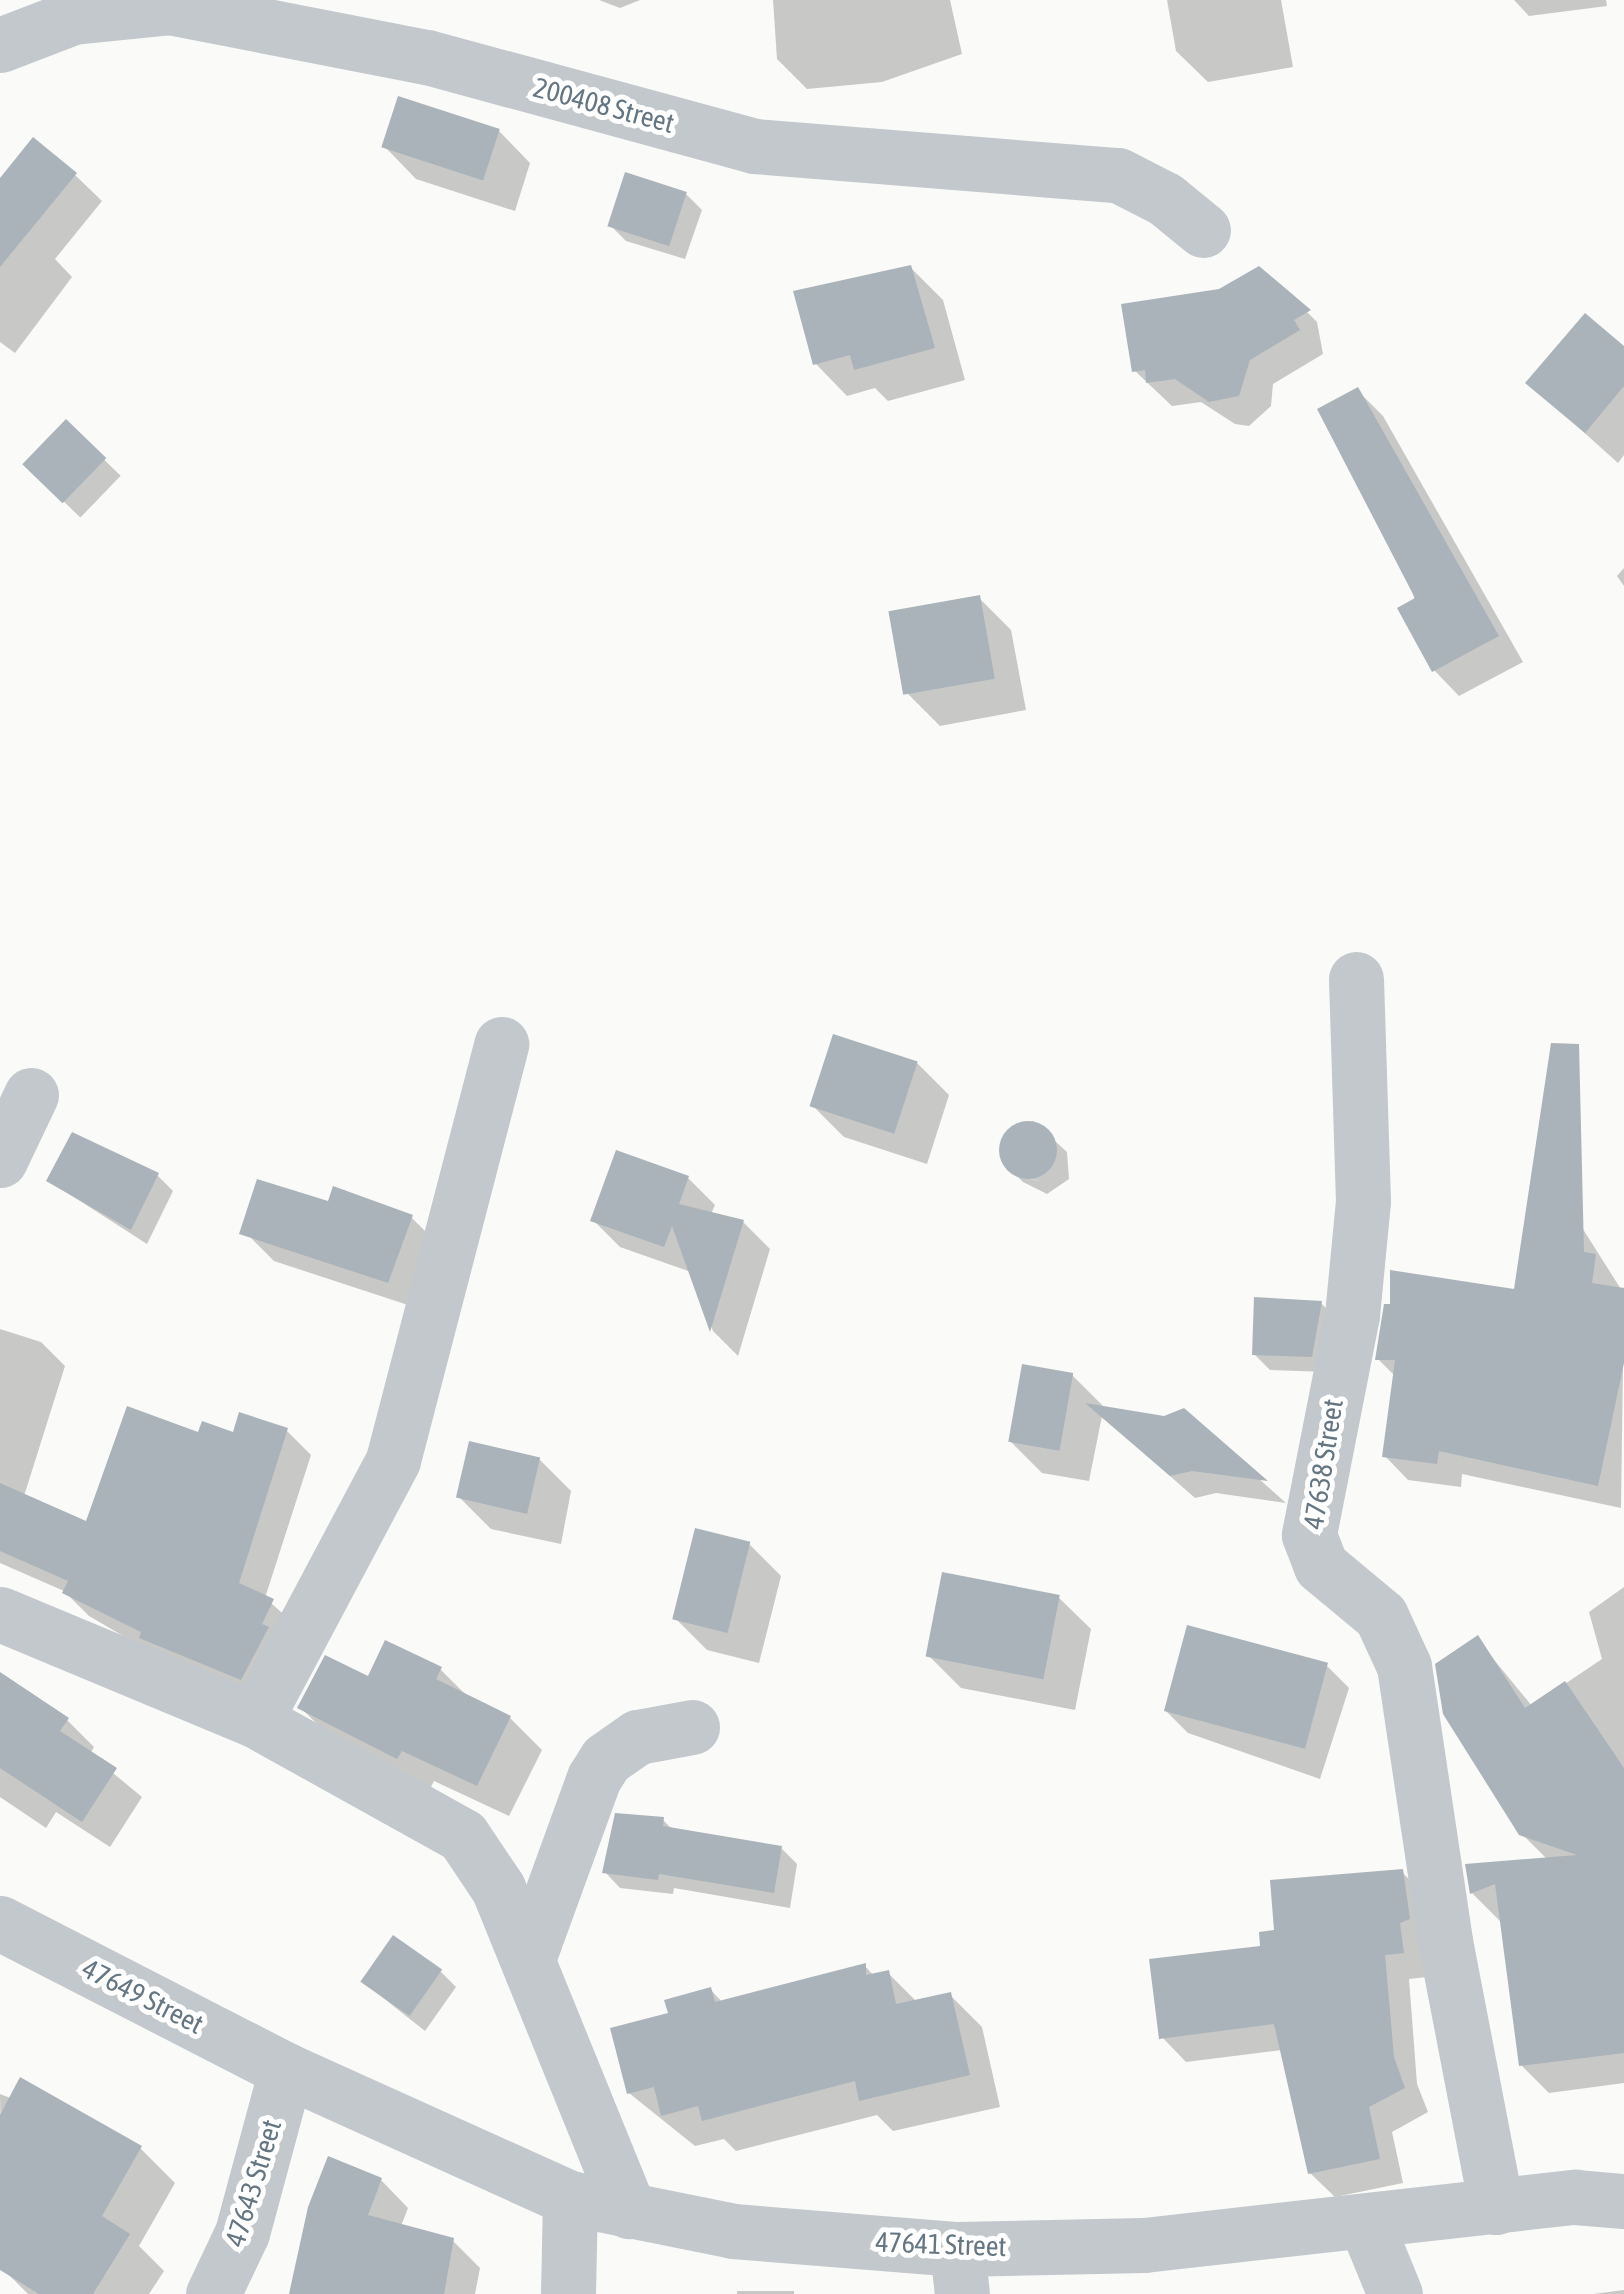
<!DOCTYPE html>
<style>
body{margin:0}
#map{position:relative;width:1624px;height:2294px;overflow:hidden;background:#fafaf8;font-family:"Asap Condensed",sans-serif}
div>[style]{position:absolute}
.shadow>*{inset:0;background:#0003;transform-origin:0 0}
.building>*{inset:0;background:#aab3b9;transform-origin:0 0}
.round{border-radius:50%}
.minor>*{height:55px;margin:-27.5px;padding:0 27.5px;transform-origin:27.5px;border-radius:27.5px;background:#c3c8cc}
span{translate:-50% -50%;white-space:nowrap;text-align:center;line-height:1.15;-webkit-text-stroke:10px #fff;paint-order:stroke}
.street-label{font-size:28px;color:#657683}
</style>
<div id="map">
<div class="shadow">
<div style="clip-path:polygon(599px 0,640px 0,620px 8px)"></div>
<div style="clip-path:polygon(773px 0,950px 0,962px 54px,882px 82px,807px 89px,777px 59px)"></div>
<div style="clip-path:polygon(1167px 0,1281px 0,1293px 67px,1208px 82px,1176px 51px)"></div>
<div style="clip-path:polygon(1514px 0,1606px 0,1607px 6px,1529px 16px)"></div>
<div style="clip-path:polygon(499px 131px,530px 163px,515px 211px,416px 179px,385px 147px)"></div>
<div style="clip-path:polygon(75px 175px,102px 201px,55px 259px,72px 277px,15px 353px,0 342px,0 181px)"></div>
<div style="clip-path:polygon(686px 194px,702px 210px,685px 259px,626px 241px,610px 225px)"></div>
<div style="clip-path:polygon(911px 268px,943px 300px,965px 380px,888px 401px,875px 388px,847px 396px,816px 364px)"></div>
<div style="clip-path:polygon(1292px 297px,1317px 322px,1323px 354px,1273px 384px,1271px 406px,1249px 426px,1235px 424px,1201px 402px,1172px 406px,1134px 370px)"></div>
<div style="clip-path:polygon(1624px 364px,1624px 455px,1618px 463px,1529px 383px)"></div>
<div style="clip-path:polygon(1357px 390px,1383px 416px,1523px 662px,1459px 696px,1434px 670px)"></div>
<div style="left:66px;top:423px;width:76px;height:58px;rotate:44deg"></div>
<div style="clip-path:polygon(1624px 568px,1624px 586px,1617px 576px)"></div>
<div style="clip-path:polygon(979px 598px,1011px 630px,1026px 710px,940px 726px,908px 694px)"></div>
<div style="clip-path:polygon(917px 1063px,949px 1095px,927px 1164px,844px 1137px,812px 1105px)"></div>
<div style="clip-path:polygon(1033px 1121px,1067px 1152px,1069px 1179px,1047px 1194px,1023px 1182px,1016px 1175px,1043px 1182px,1015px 1174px,1002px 1153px,1013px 1128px)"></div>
<div style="clip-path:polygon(157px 1175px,173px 1191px,147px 1244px,49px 1181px)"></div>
<div style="clip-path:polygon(688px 1178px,715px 1205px,711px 1214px,743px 1222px,770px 1249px,738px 1356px,713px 1331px,691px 1272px,620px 1247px,593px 1220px)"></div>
<div style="clip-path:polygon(1557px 1188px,1624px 1294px,1621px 1508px,1462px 1474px,1461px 1487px,1408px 1480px,1385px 1456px,1395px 1376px,1378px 1359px,1516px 1292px)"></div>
<div style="clip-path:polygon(329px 1205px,411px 1217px,437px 1243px,414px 1307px,274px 1261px,248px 1235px)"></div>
<div style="clip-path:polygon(1321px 1303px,1336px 1319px,1327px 1372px,1270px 1370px,1254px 1354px)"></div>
<div style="clip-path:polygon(0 1329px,41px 1342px,65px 1366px,24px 1496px,88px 1525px,200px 1436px,287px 1431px,311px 1455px,265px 1598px,296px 1625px,265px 1702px,166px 1661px,89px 1616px,64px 1591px,0 1563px)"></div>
<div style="clip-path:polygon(1072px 1375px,1104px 1407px,1165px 1419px,1183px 1411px,1286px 1503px,1216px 1493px,1195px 1498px,1102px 1416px,1089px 1481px,1042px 1473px,1010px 1441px)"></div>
<div style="clip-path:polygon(539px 1459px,571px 1491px,561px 1544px,491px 1529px,459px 1497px)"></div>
<div style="clip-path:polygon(749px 1544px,781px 1576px,759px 1663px,707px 1650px,675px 1618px)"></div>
<div style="clip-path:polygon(1624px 1587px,1624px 1907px,1534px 1955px,1472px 1893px,1548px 1860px,1521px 1833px,1477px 1639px,1532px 1706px,1602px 1659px,1589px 1612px)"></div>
<div style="clip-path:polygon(1059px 1598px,1091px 1629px,1075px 1710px,961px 1688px,929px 1656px)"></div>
<div style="clip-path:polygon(1327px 1666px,1349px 1688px,1320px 1779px,1188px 1733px,1166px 1711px)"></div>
<div style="clip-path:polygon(440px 1669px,469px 1698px,510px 1718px,542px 1750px,509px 1816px,434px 1781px,430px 1789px,332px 1739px,300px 1707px,369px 1679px)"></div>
<div style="clip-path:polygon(0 1691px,67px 1720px,94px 1747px,90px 1754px,142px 1797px,110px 1847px,56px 1812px,46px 1828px,0 1797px)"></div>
<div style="clip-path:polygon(663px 1820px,673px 1830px,781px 1848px,797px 1864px,790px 1908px,674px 1888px,673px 1894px,620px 1888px,605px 1872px)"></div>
<div style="clip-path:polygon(1402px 1872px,1426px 1897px,1427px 1977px,1409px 1979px,1417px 2084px,1428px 2112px,1392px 2132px,1403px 2183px,1335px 2197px,1310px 2173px,1282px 2050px,1186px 2062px,1162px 2037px,1276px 1933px)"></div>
<div style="clip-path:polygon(1624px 1934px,1624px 2083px,1549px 2093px,1521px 2065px)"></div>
<div style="clip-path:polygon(865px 1966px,874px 1976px,888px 1973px,917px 2002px,950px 1995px,982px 2027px,1000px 2107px,893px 2131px,877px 2115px,736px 2151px,724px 2139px,695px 2146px,629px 2093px,671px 2015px,710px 1989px,723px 2003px)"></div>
<div style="clip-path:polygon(440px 1971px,456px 1987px,425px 2031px,363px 1982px)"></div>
<div style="clip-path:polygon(0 2094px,140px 2148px,175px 2183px,139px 2246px,164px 2271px,149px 2294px,28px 2294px,3px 2269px)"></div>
<div style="clip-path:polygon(381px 2180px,408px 2208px,401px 2226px,452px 2240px,480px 2268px,475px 2294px,292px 2294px)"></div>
<div style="clip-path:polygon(1624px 2290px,1624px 2294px,1593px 2294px)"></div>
<div style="left:737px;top:2291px;width:57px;height:3px"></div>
</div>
<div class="building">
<div style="left:398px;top:96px;width:107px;height:54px;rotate:18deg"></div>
<div style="clip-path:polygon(33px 137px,77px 173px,0 267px,0 178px)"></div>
<div style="left:625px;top:172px;width:65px;height:57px;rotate:18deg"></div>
<div style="clip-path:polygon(911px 265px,935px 348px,854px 370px,850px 355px,813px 365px,793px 291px)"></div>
<div style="clip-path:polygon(1259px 266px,1311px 310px,1294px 320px,1300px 330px,1250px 360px,1239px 396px,1209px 402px,1175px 379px,1146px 383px,1145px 370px,1132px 372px,1121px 304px,1219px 289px)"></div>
<div style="clip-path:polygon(1585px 313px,1624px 346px,1624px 386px,1585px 433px,1525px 383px)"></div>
<div style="clip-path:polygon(1358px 387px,1499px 636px,1432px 672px,1397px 608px,1415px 598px,1317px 409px)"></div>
<div style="left:66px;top:419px;width:56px;height:63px;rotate:44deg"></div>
<div style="left:980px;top:595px;width:85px;height:93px;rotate:80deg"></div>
<div style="left:833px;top:1034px;width:89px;height:76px;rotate:18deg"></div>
<div style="clip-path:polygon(1551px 1043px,1579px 1044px,1584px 1252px,1596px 1254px,1592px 1283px,1624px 1288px,1624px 1363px,1598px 1486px,1439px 1451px,1437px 1464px,1382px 1457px,1395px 1360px,1375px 1360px,1384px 1304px,1390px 1304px,1390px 1270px,1514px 1289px)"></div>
<div class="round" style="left:999px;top:1121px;width:58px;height:58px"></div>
<div style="clip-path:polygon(72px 1132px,159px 1173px,131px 1230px,46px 1181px)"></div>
<div style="clip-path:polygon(616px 1150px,689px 1176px,679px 1204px,744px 1220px,710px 1332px,672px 1226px,664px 1247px,590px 1221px)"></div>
<div style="clip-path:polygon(257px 1179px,328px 1201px,333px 1186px,413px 1215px,388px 1283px,239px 1234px)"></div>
<div style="clip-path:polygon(1254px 1297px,1322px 1301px,1312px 1357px,1252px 1355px)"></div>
<div style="left:1022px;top:1364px;width:52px;height:79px;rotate:10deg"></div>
<div style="clip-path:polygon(1085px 1403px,1164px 1416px,1184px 1408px,1268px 1481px,1192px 1471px,1170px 1476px)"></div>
<div style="clip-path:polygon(127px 1406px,198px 1432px,202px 1421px,233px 1432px,239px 1412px,288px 1428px,239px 1583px,274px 1599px,262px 1624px,269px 1627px,241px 1680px,139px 1638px,141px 1632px,62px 1593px,68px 1581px,0 1551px,0 1483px,86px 1521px)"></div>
<div style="left:469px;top:1441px;width:73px;height:58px;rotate:13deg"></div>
<div style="left:695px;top:1528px;width:57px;height:94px;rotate:14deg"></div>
<div style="left:942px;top:1572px;width:120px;height:86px;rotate:11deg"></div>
<div style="left:1187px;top:1625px;width:146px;height:89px;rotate:15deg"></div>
<div style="clip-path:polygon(1478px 1635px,1525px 1708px,1565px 1681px,1624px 1768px,1624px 2053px,1519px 2066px,1495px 1884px,1470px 1894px,1465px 1864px,1577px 1855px,1519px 1835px,1443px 1714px,1435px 1664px)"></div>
<div style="clip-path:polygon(385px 1640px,442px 1667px,436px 1679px,511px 1716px,477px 1786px,402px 1751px,397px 1759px,297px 1708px,325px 1655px,368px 1676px)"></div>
<div style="clip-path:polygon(0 1672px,69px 1718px,60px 1731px,117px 1768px,82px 1822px,0 1768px)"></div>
<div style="clip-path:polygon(615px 1813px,664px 1817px,663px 1826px,782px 1846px,774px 1893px,659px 1874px,658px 1880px,602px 1873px)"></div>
<div style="clip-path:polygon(1403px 1869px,1410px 1919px,1400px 1923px,1404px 1953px,1385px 1955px,1394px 2057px,1405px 2088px,1369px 2107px,1380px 2159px,1308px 2174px,1274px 2024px,1159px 2039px,1149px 1959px,1260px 1946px,1259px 1932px,1274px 1930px,1270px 1880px)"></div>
<div style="left:393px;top:1935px;width:60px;height:57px;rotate:35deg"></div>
<div style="clip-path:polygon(866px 1963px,866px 1975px,889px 1970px,896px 2004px,951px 1992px,970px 2075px,859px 2101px,855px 2081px,702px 2121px,698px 2106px,661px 2116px,654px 2087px,627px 2094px,610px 2028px,668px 2013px,664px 2000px,711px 1987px,715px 2002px)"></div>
<div style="clip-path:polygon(20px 2077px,142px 2146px,102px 2216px,130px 2234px,93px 2294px,39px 2294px,0 2270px,0 2115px)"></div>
<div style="clip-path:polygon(328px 2156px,382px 2178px,368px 2215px,454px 2238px,444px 2294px,289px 2294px,308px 2207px)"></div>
</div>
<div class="minor">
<div style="left:0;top:45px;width:78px;rotate:-21deg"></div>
<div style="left:73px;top:17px;width:97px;rotate:-5.9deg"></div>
<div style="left:169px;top:7px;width:263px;rotate:11deg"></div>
<div style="left:427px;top:57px;width:339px;rotate:15.2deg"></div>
<div style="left:754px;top:146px;width:365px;rotate:4.6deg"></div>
<div style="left:1118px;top:175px;width:53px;rotate:27.1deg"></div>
<div style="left:1165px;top:199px;width:49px;rotate:39.2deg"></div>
<div style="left:1356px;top:979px;width:222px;rotate:88.2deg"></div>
<div style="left:1363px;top:1201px;width:115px;rotate:95.5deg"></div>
<div style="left:1352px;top:1315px;width:224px;rotate:101.1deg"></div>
<div style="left:1309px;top:1535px;width:33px;rotate:69deg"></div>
<div style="left:1321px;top:1566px;width:78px;rotate:39.8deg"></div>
<div style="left:1381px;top:1616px;width:55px;rotate:65.3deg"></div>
<div style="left:1404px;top:1666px;width:278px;rotate:81.5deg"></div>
<div style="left:1445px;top:1941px;width:271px;rotate:79.1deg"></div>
<div style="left:0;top:1160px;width:72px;rotate:-64.5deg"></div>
<div style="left:0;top:1614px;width:276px;rotate:22.6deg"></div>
<div style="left:255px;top:1720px;width:238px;rotate:29.1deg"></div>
<div style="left:463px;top:1836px;width:63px;rotate:56.1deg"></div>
<div style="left:498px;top:1888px;width:349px;rotate:67.9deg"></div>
<div style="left:255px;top:1720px;width:294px;rotate:-62deg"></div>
<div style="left:393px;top:1460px;width:430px;rotate:-75.4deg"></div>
<div style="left:0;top:1923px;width:322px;rotate:27.2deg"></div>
<div style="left:286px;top:2070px;width:312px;rotate:24.3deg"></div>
<div style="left:570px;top:2198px;width:166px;rotate:11.4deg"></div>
<div style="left:733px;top:2231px;width:225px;rotate:4.6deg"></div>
<div style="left:957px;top:2249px;width:187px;rotate:-1.2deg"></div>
<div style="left:1144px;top:2245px;width:434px;rotate:-6.4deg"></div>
<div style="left:1575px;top:2197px;width:49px;rotate:4.7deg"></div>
<div style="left:528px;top:1959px;width:193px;rotate:-70deg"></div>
<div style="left:594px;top:1778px;width:22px;rotate:-58deg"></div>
<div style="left:606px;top:1759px;width:39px;rotate:-35deg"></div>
<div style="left:638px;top:1737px;width:55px;rotate:-10.5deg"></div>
<div style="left:1365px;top:2221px;width:79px;rotate:67.7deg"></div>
<div style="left:957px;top:2249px;width:45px;rotate:83.7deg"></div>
<div style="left:213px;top:2294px;width:68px;rotate:-64.6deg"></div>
<div style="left:242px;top:2233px;width:169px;rotate:-74.9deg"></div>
<div style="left:568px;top:2294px;width:96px;rotate:-88.8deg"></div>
</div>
<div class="street-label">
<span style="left:604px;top:105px;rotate:15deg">200408 Street</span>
<span style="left:1323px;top:1464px;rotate:-81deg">47638 Street</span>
<span style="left:143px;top:1996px;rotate:27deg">47649 Street</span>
<span style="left:253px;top:2183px;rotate:-73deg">47643 Street</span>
<span style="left:941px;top:2244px;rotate:2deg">47641 Street</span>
</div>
</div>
